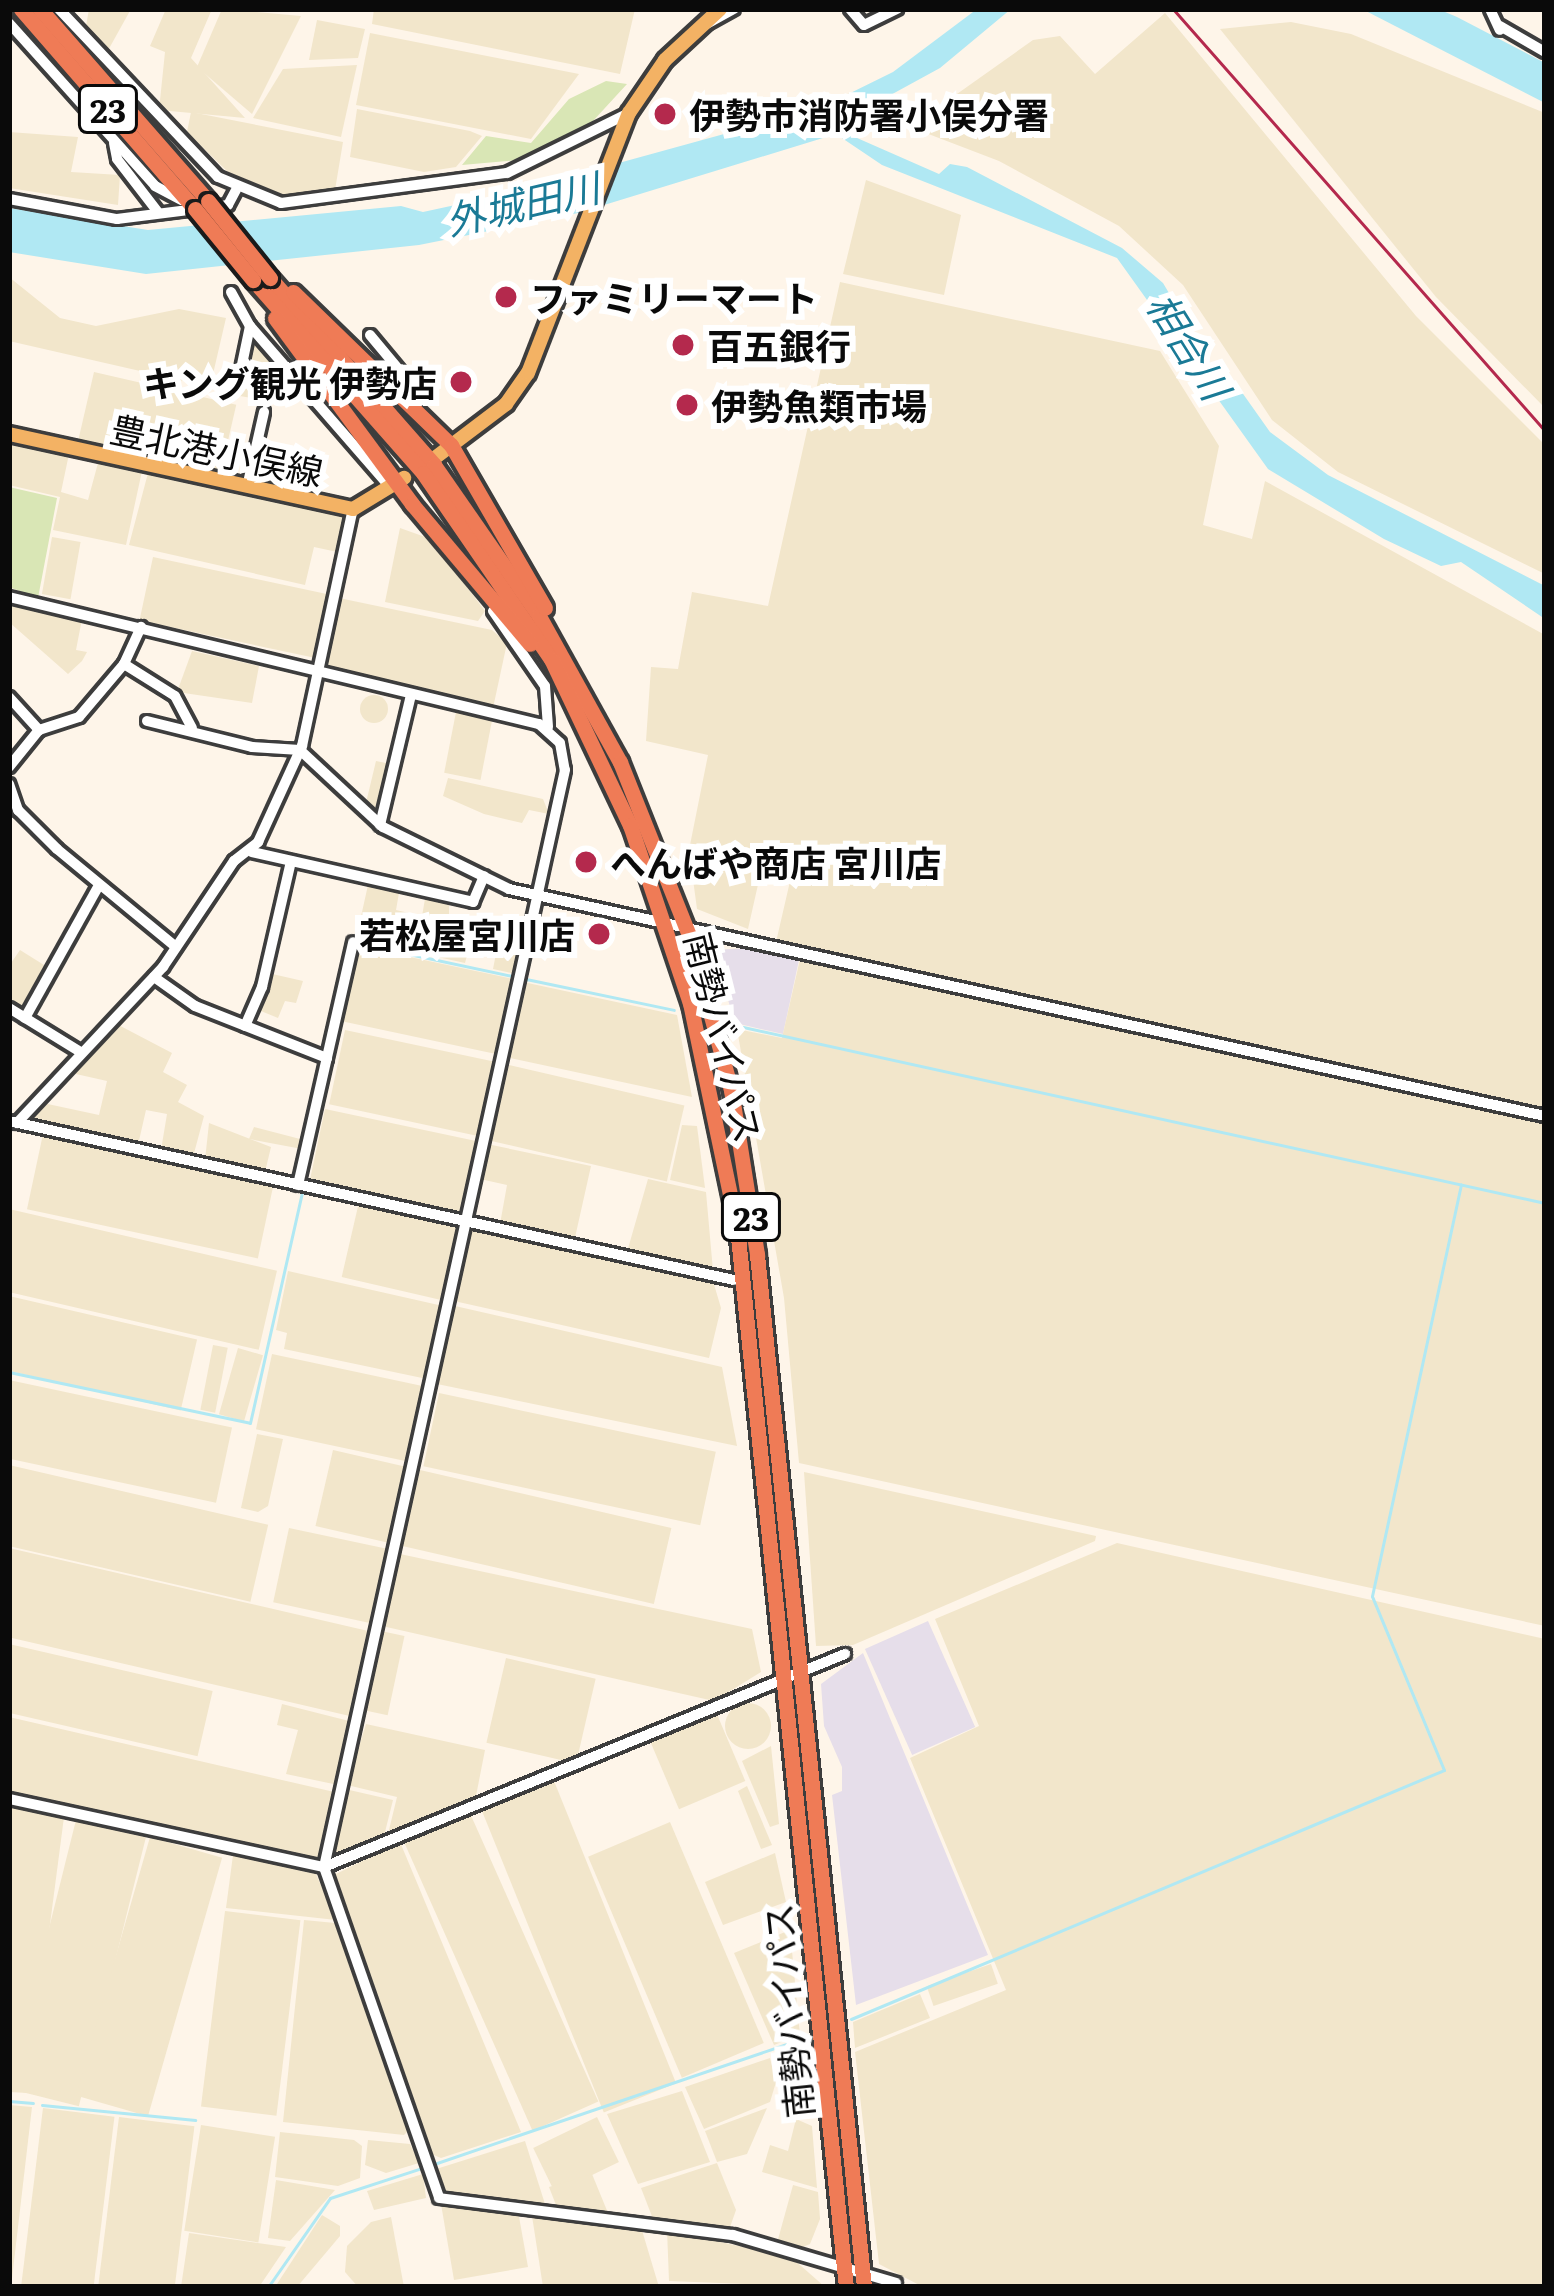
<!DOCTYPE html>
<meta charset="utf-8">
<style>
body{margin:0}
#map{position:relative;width:1554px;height:2296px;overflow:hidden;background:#fef5e9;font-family:Literata,"Noto Sans JP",serif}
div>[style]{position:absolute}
.industrial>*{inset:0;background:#e6deea;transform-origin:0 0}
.farmland>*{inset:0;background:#f2e6cb;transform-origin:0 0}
.round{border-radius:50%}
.green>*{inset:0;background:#d9e6b5}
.water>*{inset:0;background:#b0e8f3}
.stream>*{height:3px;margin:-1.5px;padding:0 1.5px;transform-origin:1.5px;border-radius:1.5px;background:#b0e8f3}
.roads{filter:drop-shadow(3px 0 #3d3d3d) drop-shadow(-3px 0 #3d3d3d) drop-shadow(0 3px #3d3d3d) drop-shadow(0 -3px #3d3d3d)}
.minor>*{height:10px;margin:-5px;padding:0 5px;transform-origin:5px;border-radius:5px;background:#fff}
.major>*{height:14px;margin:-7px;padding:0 7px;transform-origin:7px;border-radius:7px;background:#f3b264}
.highway>*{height:15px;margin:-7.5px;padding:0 7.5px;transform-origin:7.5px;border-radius:7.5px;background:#ef7b56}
.rail>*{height:3px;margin:-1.5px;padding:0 1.5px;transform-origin:1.5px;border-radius:1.5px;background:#b4294d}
.bridges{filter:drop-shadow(3px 0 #1b1b1b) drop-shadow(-3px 0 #1b1b1b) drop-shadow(0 3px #1b1b1b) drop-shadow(0 -3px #1b1b1b)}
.highway-bridge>*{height:15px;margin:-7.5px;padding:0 7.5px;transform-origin:7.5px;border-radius:7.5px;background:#ef7b56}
.dots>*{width:33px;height:33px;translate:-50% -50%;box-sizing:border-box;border:6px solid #fff;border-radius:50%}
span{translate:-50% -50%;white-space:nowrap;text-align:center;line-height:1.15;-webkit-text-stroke:12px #fff;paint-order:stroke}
.shield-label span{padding:3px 9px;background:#fff;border:3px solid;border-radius:9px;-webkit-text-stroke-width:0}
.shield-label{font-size:33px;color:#0a0a0a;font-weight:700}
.poi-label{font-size:36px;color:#0a0a0a;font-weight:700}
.left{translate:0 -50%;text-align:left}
.right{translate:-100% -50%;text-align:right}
.street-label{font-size:36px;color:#0a0a0a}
.water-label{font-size:39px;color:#1a7a96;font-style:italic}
.frame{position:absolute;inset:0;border:12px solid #0a0a0a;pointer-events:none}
</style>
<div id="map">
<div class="industrial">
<div style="clip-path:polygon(749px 948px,799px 960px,783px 1034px,735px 1023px,713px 950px)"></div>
<div style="left:928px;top:1621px;width:116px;height:69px;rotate:66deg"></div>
<div style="clip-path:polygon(863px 1653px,988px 1955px,856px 2005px,832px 1795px,842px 1791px,842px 1767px,824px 1726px,821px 1684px)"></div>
</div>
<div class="farmland">
<div style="clip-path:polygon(89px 9px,131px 9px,106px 54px,85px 32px)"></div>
<div style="clip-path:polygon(166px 9px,212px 9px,191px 58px,245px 118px,159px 110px,165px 52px,150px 46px)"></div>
<div style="clip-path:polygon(222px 9px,301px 16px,252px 114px,197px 67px)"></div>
<div style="clip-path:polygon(374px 9px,635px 9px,620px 74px,372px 24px)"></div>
<div style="clip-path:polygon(1165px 13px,1416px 316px,1545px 445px,1545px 574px,1338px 472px,1272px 420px,1183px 285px,1119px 226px,999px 161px,918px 130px,916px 123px,1033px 40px,1060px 36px,1095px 74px)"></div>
<div style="clip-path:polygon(317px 20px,365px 29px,358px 58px,309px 60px)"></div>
<div style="clip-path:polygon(1291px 22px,1351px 34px,1545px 113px,1545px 408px,1436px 297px,1220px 29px)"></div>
<div style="clip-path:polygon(370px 33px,579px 74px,531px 139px,356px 105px)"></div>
<div style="clip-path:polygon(357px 65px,341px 137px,253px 118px,283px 69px)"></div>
<div style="clip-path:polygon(357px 109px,470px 131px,482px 136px,456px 167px,424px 172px,350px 157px)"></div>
<div style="clip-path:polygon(191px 112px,343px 142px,335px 190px,285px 195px,232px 176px,187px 132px)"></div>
<div style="clip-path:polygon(9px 132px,78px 137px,71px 172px,120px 175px,118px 205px,9px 188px)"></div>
<div style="clip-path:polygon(866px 180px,961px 215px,944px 295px,843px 274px)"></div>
<div style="clip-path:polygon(9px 277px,60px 318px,96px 326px,179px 309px,226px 318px,210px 387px,9px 341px)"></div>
<div style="clip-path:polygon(840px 282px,1160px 351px,1219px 446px,1203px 525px,1252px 539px,1265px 481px,1545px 635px,1545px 1111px,776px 942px,794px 864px,764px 858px,748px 929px,697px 909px,689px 850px,708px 755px,646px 741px,651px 667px,678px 669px,692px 592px,768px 606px)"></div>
<div style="clip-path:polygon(253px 339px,277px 368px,268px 401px,240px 396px)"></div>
<div style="left:94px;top:372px;width:146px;height:73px;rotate:13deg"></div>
<div style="clip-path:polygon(9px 441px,69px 454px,61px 492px,88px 500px,98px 463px,142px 471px,126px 545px,53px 530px,60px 497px,9px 485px)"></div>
<div style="clip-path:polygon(148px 473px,346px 516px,342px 553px,314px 547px,305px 585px,129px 545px)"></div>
<div style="clip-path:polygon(400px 528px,428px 538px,445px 558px,485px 611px,478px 621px,385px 602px)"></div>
<div style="left:52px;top:537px;width:29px;height:58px;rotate:10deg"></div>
<div style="left:153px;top:557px;width:180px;height:65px;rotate:12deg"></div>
<div style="clip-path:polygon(339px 598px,492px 630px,507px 643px,493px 708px,327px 671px)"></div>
<div style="clip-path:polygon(12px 603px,82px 619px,76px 650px,87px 652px,82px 661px,68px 674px,9px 622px)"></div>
<div style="clip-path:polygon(192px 651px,259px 666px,252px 703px,177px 692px)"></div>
<div class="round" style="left:360px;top:695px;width:28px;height:28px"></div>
<div style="left:456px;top:712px;width:37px;height:62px;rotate:11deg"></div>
<div style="clip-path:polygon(376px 761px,391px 764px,378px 817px,365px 807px)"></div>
<div style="clip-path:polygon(448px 778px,543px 799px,549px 814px,529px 810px,522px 823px,484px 814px,443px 796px)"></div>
<div style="clip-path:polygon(368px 885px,399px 893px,396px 910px,422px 916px,425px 899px,449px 904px,449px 937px,472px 937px,465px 963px,356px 939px)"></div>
<div style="clip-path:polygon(500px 933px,506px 946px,522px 950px,516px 974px,493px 969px)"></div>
<div style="left:358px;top:946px;width:161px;height:77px;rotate:12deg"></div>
<div style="clip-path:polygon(20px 950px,52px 970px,22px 1012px,9px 1004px,9px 966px)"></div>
<div style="clip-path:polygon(800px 959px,1545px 1123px,1545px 1626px,799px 1463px,784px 1298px,737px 1029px,782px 1038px)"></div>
<div style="clip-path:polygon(268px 973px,303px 981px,296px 1003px,285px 1001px,278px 1018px,256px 1009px)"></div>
<div style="clip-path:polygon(523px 982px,677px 1015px,692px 1097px,510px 1058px)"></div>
<div style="clip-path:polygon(109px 1020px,172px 1053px,163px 1072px,187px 1085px,178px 1102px,204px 1116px,193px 1157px,161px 1150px,167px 1114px,146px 1110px,138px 1145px,27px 1119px,43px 1103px,99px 1115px,107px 1081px,67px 1072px)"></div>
<div style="left:345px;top:1030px;width:152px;height:76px;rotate:12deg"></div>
<div style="left:509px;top:1065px;width:180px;height:78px;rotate:13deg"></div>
<div style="left:325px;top:1109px;width:158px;height:76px;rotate:12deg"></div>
<div style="clip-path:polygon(209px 1123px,271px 1147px,265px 1172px,205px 1160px)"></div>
<div style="clip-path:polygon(682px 1125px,697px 1126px,705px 1188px,670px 1180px)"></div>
<div style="clip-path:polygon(254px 1127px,304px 1140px,302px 1149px,249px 1139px)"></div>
<div style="left:43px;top:1134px;width:236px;height:77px;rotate:12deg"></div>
<div style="clip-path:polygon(487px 1144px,591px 1166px,574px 1242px,500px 1224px,507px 1185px,480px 1179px)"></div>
<div style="clip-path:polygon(648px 1179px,706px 1192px,713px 1271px,627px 1252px)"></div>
<div style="left:359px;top:1202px;width:101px;height:77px;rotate:13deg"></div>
<div style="left:9px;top:1209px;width:275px;height:81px;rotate:13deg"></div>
<div style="clip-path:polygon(472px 1226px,713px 1281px,721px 1308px,709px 1358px,454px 1301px)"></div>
<div style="clip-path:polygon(288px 1271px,443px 1306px,427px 1379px,284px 1349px,287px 1333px,276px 1330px)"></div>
<div style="left:9px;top:1296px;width:193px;height:73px;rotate:13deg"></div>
<div style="clip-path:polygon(455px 1306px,722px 1367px,737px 1446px,437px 1384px)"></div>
<div style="left:213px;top:1345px;width:15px;height:66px;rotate:11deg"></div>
<div style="left:238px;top:1348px;width:26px;height:69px;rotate:16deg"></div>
<div style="left:272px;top:1354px;width:155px;height:77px;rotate:12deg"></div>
<div style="left:9px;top:1380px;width:228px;height:77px;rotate:12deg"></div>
<div style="left:439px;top:1393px;width:283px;height:75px;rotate:12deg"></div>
<div style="clip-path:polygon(257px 1434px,283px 1439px,268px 1506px,258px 1512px,241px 1508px)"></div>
<div style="left:333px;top:1450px;width:78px;height:78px;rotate:13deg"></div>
<div style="left:9px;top:1465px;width:266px;height:79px;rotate:13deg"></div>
<div style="left:420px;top:1470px;width:258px;height:78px;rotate:13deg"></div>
<div style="clip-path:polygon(804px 1472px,1096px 1536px,1095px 1541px,853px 1645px,816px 1646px)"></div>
<div style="left:289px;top:1528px;width:100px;height:76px;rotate:12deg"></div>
<div style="clip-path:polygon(1117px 1543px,1545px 1639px,1545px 2287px,923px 2287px,879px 2264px,855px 2052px,1006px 1990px,910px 1758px,979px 1726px,935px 1619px)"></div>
<div style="left:9px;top:1548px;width:372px;height:87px;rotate:13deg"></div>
<div style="clip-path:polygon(400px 1554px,752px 1629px,761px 1672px,714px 1701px,382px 1626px)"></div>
<div style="left:381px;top:1631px;width:24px;height:81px;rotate:12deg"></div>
<div style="left:9px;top:1644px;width:209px;height:67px;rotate:13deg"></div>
<div style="left:506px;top:1658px;width:92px;height:87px;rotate:13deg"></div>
<div class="round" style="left:725px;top:1703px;width:46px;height:46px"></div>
<div style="clip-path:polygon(282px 1704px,353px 1722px,338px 1785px,286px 1774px,298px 1730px,277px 1725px)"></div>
<div style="left:716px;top:1712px;width:75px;height:72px;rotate:67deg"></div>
<div style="left:9px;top:1717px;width:335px;height:77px;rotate:13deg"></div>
<div style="clip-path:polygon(366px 1724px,485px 1750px,476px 1796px,388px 1834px,397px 1797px,347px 1785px)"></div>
<div style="clip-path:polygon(771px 1746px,779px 1824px,770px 1827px,742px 1761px)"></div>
<div style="left:554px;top:1781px;width:326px;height:78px;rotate:68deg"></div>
<div style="clip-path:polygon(747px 1786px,772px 1845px,761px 1849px,738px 1791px)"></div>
<div style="clip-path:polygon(345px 1789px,393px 1800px,384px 1836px,335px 1857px)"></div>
<div style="clip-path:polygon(9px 1806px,64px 1817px,28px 2093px,9px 2092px)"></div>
<div style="left:469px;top:1811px;width:318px;height:72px;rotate:66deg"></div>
<div style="left:76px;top:1820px;width:72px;height:277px;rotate:14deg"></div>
<div style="left:670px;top:1822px;width:240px;height:89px;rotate:67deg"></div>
<div style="left:150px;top:1837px;width:75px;height:269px;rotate:16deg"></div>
<div style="clip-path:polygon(400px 1842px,521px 2132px,441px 2158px,426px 2152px,332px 1876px)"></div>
<div style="clip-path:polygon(775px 1853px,786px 1902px,723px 1925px,705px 1882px)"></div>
<div style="clip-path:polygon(233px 1855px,316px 1874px,336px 1920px,226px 1908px)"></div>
<div style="left:225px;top:1911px;width:76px;height:197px;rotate:7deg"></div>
<div style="clip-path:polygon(304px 1920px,335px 1923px,409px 2130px,404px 2135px,283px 2122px)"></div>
<div style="clip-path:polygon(790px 1930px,800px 2035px,774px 2045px,734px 1953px)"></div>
<div style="left:991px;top:1964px;width:21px;height:68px;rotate:71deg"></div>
<div style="clip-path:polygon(920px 1994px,930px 2018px,855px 2048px,853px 2022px)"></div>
<div class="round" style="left:778px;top:2047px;width:28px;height:28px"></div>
<div style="clip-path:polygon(770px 2058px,776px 2082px,770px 2102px,704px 2129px,685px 2087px)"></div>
<div style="clip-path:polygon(807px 2077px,812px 2113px,777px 2104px,782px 2085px)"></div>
<div style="clip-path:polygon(682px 2091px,710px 2162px,638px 2184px,607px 2114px)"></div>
<div style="clip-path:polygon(9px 2105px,32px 2107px,11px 2287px,9px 2287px)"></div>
<div style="left:43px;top:2108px;width:72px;height:181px;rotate:7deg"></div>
<div style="clip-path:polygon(767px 2108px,747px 2154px,717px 2162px,705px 2131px)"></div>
<div style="left:119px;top:2117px;width:76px;height:171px;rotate:7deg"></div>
<div style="left:597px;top:2117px;width:50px;height:71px;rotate:64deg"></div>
<div style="clip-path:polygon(796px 2119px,812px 2126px,817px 2188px,762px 2172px,770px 2145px,788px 2151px)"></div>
<div style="left:201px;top:2125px;width:75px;height:107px;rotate:9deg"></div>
<div style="clip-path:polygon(280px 2132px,354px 2140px,362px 2146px,360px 2178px,338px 2186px,275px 2177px)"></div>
<div style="clip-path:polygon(368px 2140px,410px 2144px,419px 2163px,386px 2173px,365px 2165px)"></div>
<div style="clip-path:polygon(525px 2141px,545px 2204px,444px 2197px,433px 2170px)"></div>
<div style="clip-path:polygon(717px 2163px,736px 2210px,729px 2230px,653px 2219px,641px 2188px)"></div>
<div style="clip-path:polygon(423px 2174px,426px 2198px,374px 2210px,367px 2191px)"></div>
<div style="clip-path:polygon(592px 2174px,608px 2213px,556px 2205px,549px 2187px)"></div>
<div style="clip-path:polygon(276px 2180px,335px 2190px,290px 2241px,268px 2238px)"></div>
<div style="clip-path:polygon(793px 2185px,818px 2192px,820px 2219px,810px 2244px,798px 2249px,777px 2243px)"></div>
<div style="clip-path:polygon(441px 2204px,518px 2211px,528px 2267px,454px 2280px)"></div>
<div style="clip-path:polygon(322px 2215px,340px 2226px,340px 2236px,297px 2287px,275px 2287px)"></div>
<div style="clip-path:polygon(532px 2216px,641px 2227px,659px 2287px,543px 2287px)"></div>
<div style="clip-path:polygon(391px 2217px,404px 2287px,358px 2287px,345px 2272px,347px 2246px,371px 2222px)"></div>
<div style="clip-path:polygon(667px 2230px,792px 2258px,825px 2287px,669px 2281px)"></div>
<div style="clip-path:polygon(189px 2233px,286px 2247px,259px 2287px,181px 2287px)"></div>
</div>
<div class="green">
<div style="clip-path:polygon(606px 81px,627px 84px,593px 121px,559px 141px,520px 160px,462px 165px,486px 136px,531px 143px,569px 99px)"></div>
<div style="clip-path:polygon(9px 487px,57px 498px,38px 598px,9px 587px)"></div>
</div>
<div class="water">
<div style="clip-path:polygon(977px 9px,1011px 9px,940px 68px,832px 127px,939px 174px,950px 164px,967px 167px,1122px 248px,1163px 283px,1223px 384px,1241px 391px,1270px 432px,1328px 475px,1545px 586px,1545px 619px,1461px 562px,1441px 566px,1384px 539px,1268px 469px,1117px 258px,882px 165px,836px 134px,578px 213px,419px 245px,146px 274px,9px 252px,9px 208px,148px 230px,401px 206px,423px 212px,506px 194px,822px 107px,893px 72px)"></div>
<div style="clip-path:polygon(1362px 9px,1438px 9px,1457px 17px,1545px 63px,1545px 103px)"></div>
</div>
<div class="stream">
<div style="left:357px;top:943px;width:164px;rotate:12deg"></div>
<div style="left:526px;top:979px;width:151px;rotate:11.8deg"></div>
<div style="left:734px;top:1025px;width:830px;rotate:12.38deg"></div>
<div style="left:9px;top:1372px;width:246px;rotate:11.9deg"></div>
<div style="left:250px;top:1423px;width:237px;rotate:-77.3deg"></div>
<div style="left:851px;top:2019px;width:643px;rotate:-22.78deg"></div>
<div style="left:1444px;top:1770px;width:188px;rotate:-112.5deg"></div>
<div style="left:1372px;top:1596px;width:421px;rotate:-77.8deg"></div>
<div style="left:9px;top:2101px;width:24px;rotate:5deg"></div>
<div style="left:42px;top:2105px;width:154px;rotate:5.6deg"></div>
<div style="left:431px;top:2165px;width:394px;rotate:-18.8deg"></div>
<div style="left:268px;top:2287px;width:108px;rotate:-55.1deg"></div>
<div style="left:330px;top:2198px;width:97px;rotate:-18.1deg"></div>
</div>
<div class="roads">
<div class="minor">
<div style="left:59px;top:9px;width:231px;rotate:46.6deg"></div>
<div style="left:218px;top:177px;width:68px;rotate:22.4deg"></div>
<div style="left:281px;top:203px;width:228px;rotate:-7.6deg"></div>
<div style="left:507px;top:173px;width:136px;rotate:-26.2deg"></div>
<div style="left:850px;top:9px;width:21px;rotate:49deg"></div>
<div style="left:864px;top:25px;width:37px;rotate:-26deg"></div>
<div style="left:1490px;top:9px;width:23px;rotate:65deg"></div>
<div style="left:9px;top:23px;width:219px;rotate:48.1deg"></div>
<div style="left:155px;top:186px;width:30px;rotate:28deg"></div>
<div style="left:705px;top:25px;width:33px;rotate:-29deg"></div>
<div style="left:1500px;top:26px;width:52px;rotate:30deg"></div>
<div style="left:114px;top:143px;width:16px;rotate:79deg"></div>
<div style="left:117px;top:159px;width:66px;rotate:52.4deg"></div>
<div style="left:9px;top:199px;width:110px;rotate:10.5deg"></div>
<div style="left:117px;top:219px;width:112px;rotate:-7.2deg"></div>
<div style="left:228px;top:205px;width:17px;rotate:-62deg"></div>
<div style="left:231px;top:292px;width:39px;rotate:61deg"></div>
<div style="left:250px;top:326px;width:213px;rotate:49deg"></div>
<div style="left:370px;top:335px;width:64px;rotate:50.1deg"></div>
<div style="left:411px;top:384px;width:20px;rotate:81deg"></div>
<div style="left:240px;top:374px;width:49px;rotate:-78.2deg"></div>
<div style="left:247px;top:487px;width:77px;rotate:-77.2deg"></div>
<div style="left:9px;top:597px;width:545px;rotate:13.48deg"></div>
<div style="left:539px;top:724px;width:28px;rotate:42deg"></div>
<div style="left:560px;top:743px;width:27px;rotate:80deg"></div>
<div style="left:565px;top:770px;width:1123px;rotate:102.39deg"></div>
<div style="left:324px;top:1867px;width:350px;rotate:70.8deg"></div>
<div style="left:439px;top:2198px;width:296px;rotate:7.2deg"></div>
<div style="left:733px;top:2235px;width:170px;rotate:16.4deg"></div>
<div style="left:493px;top:611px;width:91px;rotate:55.3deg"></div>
<div style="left:545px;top:686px;width:41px;rotate:85.8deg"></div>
<div style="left:124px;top:664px;width:60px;rotate:32.1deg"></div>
<div style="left:175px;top:696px;width:36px;rotate:62deg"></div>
<div style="left:9px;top:697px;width:45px;rotate:47.7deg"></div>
<div style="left:147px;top:721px;width:108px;rotate:13.9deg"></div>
<div style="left:252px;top:747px;width:48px;rotate:3.6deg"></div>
<div style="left:300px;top:750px;width:113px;rotate:42.9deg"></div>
<div style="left:383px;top:827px;width:140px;rotate:26.2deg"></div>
<div style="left:509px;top:889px;width:1061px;rotate:12.36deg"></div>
<div style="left:9px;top:767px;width:48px;rotate:-51deg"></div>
<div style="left:39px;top:730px;width:42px;rotate:-18deg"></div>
<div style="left:79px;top:717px;width:70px;rotate:-49.7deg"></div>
<div style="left:124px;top:664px;width:41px;rotate:-65.3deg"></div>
<div style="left:9px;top:784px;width:28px;rotate:71deg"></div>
<div style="left:18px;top:810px;width:55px;rotate:45deg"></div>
<div style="left:57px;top:849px;width:154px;rotate:39.5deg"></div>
<div style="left:380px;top:825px;width:134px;rotate:-76.6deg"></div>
<div style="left:252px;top:852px;width:227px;rotate:12.7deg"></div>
<div style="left:473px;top:902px;width:28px;rotate:-67deg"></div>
<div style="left:154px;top:977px;width:50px;rotate:35.3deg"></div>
<div style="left:195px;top:1006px;width:142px;rotate:21.5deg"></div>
<div style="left:9px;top:1008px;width:82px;rotate:31.6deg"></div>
<div style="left:25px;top:1018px;width:152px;rotate:-60.9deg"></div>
<div style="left:245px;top:1026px;width:43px;rotate:-66.4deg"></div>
<div style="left:262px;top:987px;width:129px;rotate:-77deg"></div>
<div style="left:9px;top:1121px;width:742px;rotate:12.37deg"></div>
<div style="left:17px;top:1123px;width:214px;rotate:-46.9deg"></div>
<div style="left:163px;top:967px;width:128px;rotate:-56.2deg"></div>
<div style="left:234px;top:861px;width:31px;rotate:-38deg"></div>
<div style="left:258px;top:842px;width:106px;rotate:-65.4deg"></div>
<div style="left:302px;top:746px;width:242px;rotate:-77.9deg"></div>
<div style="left:298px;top:1185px;width:249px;rotate:-77.2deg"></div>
<div style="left:9px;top:1799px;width:322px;rotate:12.2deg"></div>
<div style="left:324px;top:1867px;width:563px;rotate:-22.24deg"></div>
</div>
<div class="major">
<div style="left:9px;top:434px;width:352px;rotate:12.3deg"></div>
<div style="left:353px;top:509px;width:60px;rotate:-31.3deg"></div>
<div style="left:436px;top:457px;width:88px;rotate:-37.1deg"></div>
<div style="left:506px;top:404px;width:38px;rotate:-55deg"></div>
<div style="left:528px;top:373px;width:279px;rotate:-68.8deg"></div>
<div style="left:629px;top:113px;width:64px;rotate:-55.8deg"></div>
<div style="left:665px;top:60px;width:75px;rotate:-42.8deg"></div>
</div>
<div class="highway">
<div style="left:21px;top:9px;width:265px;rotate:49deg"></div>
<div style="left:40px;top:9px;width:255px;rotate:48.8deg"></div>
<div style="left:270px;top:278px;width:249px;rotate:48.7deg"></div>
<div style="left:434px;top:465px;width:184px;rotate:55.2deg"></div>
<div style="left:539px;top:616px;width:167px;rotate:61deg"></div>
<div style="left:620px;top:762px;width:189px;rotate:68.3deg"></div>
<div style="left:690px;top:938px;width:157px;rotate:74.9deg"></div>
<div style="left:731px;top:1090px;width:167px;rotate:81deg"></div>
<div style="left:757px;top:1255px;width:1038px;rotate:84.08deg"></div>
<div style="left:253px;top:280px;width:257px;rotate:48.6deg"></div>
<div style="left:423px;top:473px;width:226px;rotate:55.5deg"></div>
<div style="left:551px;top:659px;width:184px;rotate:64.6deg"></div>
<div style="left:630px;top:825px;width:188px;rotate:71.4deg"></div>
<div style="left:690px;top:1003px;width:229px;rotate:78.2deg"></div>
<div style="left:737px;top:1227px;width:1066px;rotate:84.13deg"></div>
<div style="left:293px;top:292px;width:220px;rotate:44.1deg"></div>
<div style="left:451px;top:445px;width:188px;rotate:60deg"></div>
<div style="left:275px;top:318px;width:231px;rotate:53.6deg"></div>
<div style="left:412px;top:504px;width:183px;rotate:49.9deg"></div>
</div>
</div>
<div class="rail">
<div style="left:1173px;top:9px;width:563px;rotate:48.6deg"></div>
</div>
<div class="bridges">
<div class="highway-bridge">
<div style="left:208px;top:201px;width:99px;rotate:51.2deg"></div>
<div style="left:195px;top:209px;width:92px;rotate:50.8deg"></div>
</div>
</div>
<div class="dots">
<div style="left:665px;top:114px;background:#b4294d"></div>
<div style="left:506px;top:297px;background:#b4294d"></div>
<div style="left:683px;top:345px;background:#b4294d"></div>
<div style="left:461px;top:382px;background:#b4294d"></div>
<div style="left:687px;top:405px;background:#b4294d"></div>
<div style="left:586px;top:862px;background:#b4294d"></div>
<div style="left:599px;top:934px;background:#b4294d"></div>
</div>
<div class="shield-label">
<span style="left:108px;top:109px">23</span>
<span style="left:751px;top:1217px">23</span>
</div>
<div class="poi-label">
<span class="left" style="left:689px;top:114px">伊勢市消防署小俣分署</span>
<span class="left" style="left:530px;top:297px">ファミリーマート</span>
<span class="left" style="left:707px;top:345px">百五銀行</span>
<span class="right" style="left:437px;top:382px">キング観光 伊勢店</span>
<span class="left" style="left:711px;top:405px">伊勢魚類市場</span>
<span class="left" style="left:610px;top:862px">へんばや商店 宮川店</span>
<span class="right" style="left:575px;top:934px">若松屋宮川店</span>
</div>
<div class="street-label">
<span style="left:217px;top:449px;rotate:12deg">豊北港小俣線</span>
<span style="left:725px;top:1037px;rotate:76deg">南勢バイパス</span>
<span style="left:787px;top:2011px;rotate:-96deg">南勢バイパス</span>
</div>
<div class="water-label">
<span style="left:522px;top:202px;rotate:-13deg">外城田川</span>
<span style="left:1190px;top:345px;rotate:58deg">相合川</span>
</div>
<div class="frame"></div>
</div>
